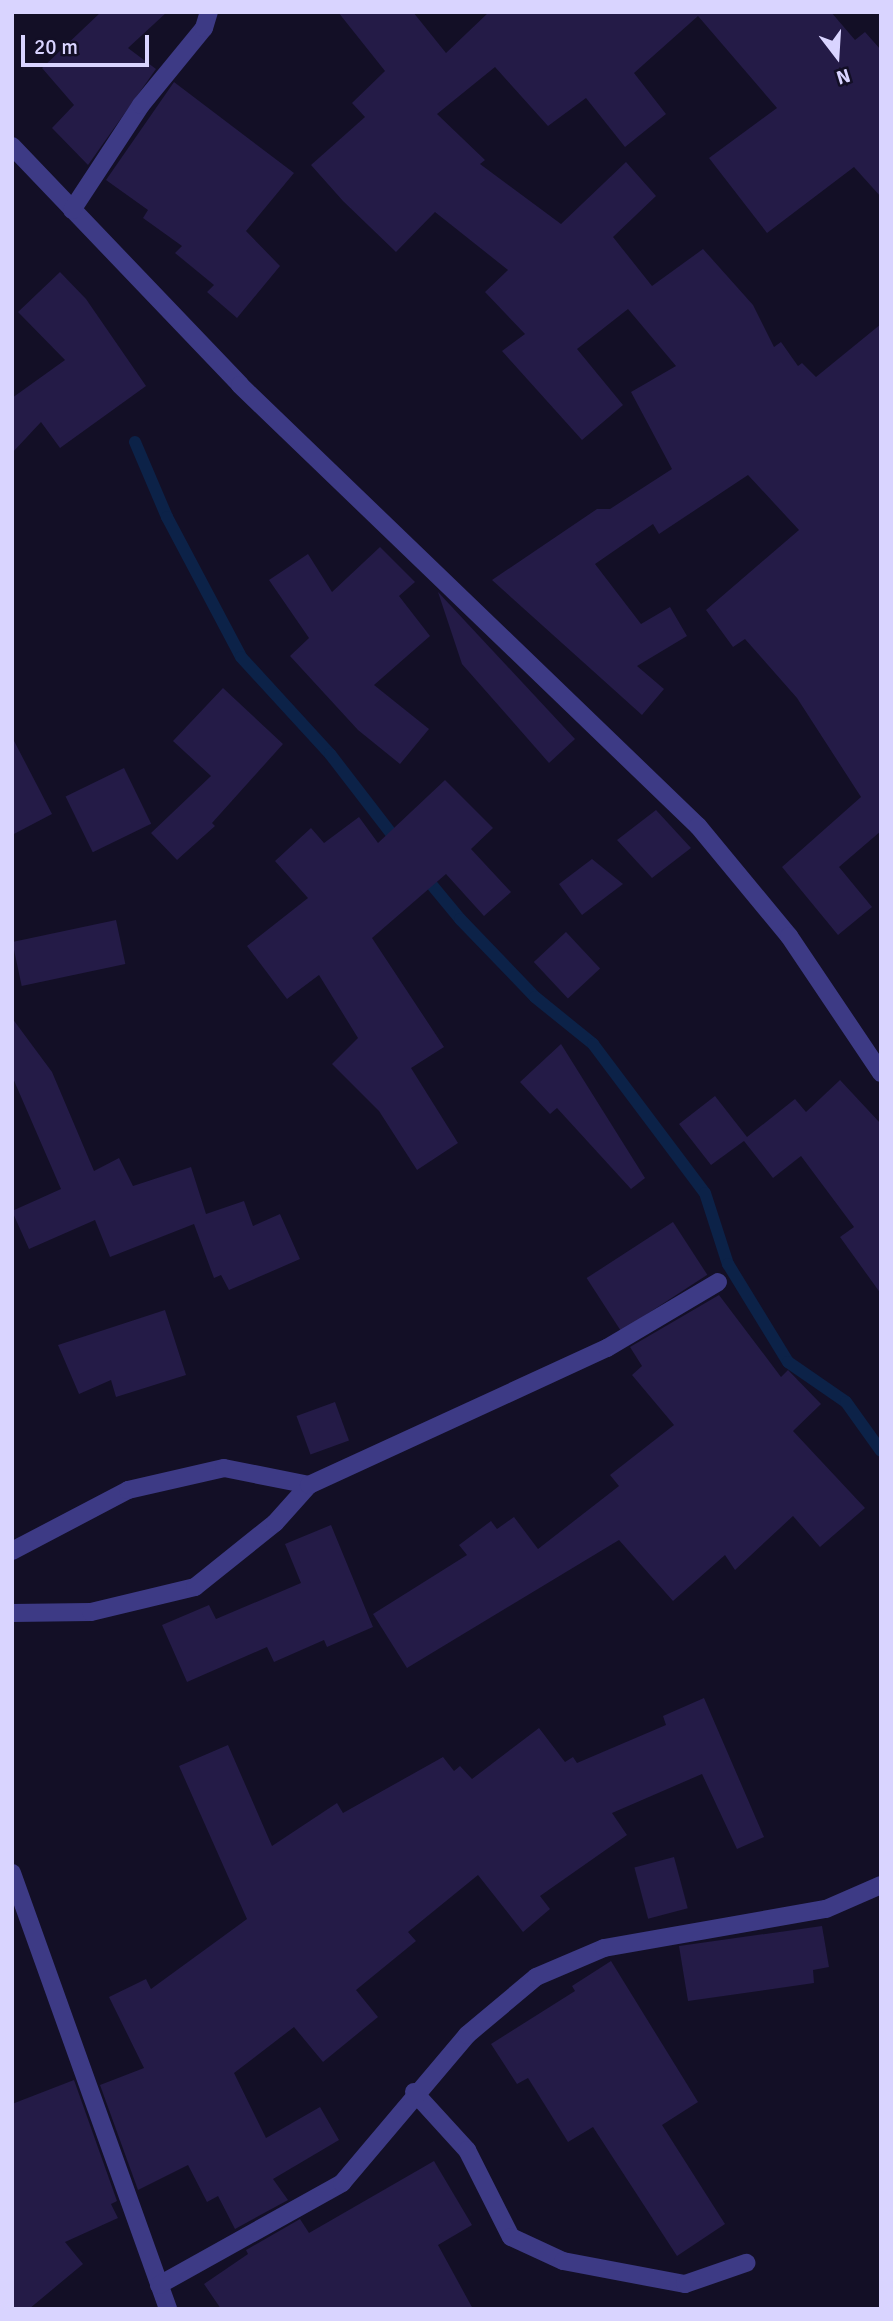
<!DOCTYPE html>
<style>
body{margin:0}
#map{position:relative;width:893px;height:2321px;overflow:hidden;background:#130f26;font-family:Signika,sans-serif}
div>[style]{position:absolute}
.stream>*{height:12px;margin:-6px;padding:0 6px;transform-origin:6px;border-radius:6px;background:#0c2248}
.building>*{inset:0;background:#241b47;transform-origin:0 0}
.minor>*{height:18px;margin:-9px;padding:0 9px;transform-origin:9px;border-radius:9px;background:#3d3a85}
span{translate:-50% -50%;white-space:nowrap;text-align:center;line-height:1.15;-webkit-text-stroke:6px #130f26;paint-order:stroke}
.frame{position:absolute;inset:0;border:14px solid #d9d4ff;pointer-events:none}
.north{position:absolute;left:802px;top:21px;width:70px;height:70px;-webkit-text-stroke:5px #130f26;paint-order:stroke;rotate:163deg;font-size:19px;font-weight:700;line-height:28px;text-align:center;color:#d9d4ff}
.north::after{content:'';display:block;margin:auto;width:24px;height:32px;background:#d9d4ff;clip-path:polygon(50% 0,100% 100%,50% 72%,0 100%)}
.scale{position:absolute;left:21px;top:35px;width:128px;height:32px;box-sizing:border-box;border:4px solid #d9d4ff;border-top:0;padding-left:9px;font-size:21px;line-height:24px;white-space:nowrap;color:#d9d4ff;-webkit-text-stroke:5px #130f26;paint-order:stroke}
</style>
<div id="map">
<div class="stream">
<div style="left:135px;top:442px;width:82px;rotate:66.9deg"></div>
<div style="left:167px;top:517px;width:158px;rotate:62.1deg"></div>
<div style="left:241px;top:657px;width:132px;rotate:47.5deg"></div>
<div style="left:330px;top:754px;width:115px;rotate:52.4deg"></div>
<div style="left:422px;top:873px;width:60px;rotate:50.4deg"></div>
<div style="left:460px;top:919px;width:108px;rotate:46.1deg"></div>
<div style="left:535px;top:997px;width:75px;rotate:39deg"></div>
<div style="left:593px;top:1044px;width:186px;rotate:53.1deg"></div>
<div style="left:705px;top:1193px;width:75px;rotate:72.1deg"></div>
<div style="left:728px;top:1264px;width:115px;rotate:58.5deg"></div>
<div style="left:788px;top:1362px;width:70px;rotate:34.6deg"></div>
<div style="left:846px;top:1402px;width:60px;rotate:54.5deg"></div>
</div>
<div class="building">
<div style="clip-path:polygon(101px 12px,167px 12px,128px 48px,156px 69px,88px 165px,52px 128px,74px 105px,42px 68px)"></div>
<div style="clip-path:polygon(338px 12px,413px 12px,446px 53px,489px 12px,831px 12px,855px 40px,865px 32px,881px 50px,881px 197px,854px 167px,767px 233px,709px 158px,777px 108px,698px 16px,634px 73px,666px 114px,625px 147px,586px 98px,548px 126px,495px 67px,437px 114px,485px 160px,480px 164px,561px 224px,626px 162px,656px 196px,613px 237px,652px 286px,703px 249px,753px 305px,774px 347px,781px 342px,798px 366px,802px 363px,816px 377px,881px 324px,881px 831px,839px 867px,872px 907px,838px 935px,782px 867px,861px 797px,797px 698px,745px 639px,733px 647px,706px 610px,799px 530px,748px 475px,659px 534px,653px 524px,595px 564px,641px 624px,670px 607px,687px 636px,637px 666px,664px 689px,642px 715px,492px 580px,597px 509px,610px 509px,672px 469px,631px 392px,676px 366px,628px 309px,577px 349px,623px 405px,582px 440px,502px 351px,525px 334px,485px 292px,508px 270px,435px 212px,396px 252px,343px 201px,311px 165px,365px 117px,352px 103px,385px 71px)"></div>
<div style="clip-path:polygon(174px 82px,294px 173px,246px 231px,280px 266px,237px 318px,207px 292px,214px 285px,175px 253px,182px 246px,143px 218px,148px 210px,106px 180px)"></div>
<div style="clip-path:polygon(60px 272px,86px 299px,146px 386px,60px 448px,41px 422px,12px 453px,12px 398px,65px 360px,18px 312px)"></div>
<div style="clip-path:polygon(380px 547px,415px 582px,399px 596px,430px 636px,374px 685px,429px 729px,400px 764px,358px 730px,290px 656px,309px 638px,269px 580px,308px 554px,332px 592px)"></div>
<div style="clip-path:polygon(438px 592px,575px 739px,549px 763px,462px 664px)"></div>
<div style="clip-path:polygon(223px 688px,283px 744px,212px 823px,215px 826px,177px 860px,151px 833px,211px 776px,173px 741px)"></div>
<div style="clip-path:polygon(12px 737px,52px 814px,12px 835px)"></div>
<div style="left:124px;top:768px;width:62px;height:65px;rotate:64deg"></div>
<div style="clip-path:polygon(445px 780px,493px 828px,471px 849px,511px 892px,484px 916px,446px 874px,372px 938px,444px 1047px,411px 1068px,458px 1143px,417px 1170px,379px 1111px,332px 1064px,358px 1038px,319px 975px,287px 999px,247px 946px,308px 898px,275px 861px,311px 828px,324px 843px,359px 817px,378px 843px)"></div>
<div style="clip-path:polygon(656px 810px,691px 848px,652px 878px,617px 840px)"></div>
<div style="clip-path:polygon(592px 859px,623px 884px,582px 915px,559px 884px)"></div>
<div style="left:116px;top:920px;width:45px;height:106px;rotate:78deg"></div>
<div style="left:566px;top:932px;width:50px;height:44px;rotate:47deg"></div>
<div style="clip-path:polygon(12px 1018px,52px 1072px,94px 1171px,119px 1158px,133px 1186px,191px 1167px,206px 1214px,244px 1201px,253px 1226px,280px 1214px,300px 1259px,229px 1290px,221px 1275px,214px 1278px,194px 1224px,110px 1257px,95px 1220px,29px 1249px,12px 1211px,61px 1189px,12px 1076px)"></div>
<div style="clip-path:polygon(561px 1044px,645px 1178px,631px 1189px,557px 1108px,550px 1114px,520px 1082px)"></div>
<div style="clip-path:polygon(840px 1080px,881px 1124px,881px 1294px,840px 1237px,854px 1227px,801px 1156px,773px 1178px,744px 1141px,711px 1165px,679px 1124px,715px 1096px,747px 1137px,795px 1099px,806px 1112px)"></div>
<div style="left:673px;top:1222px;width:63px;height:103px;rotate:57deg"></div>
<div style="clip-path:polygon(719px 1295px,781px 1377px,788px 1370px,821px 1404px,793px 1431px,865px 1508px,820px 1547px,793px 1516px,735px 1570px,725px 1555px,673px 1601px,619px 1540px,407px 1668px,373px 1614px,467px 1555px,459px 1545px,491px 1521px,497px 1529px,514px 1517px,538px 1549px,619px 1486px,610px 1475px,674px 1425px,632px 1375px,642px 1366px,630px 1347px)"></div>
<div style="clip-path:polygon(165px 1310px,186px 1375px,116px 1397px,111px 1380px,79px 1394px,58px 1345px)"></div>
<div style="left:335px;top:1402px;width:41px;height:41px;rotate:70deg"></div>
<div style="clip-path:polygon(331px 1525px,373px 1627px,327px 1647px,324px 1640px,274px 1662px,267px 1647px,187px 1682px,162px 1625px,209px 1605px,216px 1619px,301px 1583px,285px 1544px)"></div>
<div style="clip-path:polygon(704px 1698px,764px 1837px,737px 1849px,702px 1774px,612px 1813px,627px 1835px,540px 1896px,550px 1909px,523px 1932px,478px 1875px,408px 1932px,416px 1941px,356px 1990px,378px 2017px,323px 2062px,294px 2027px,234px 2073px,266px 2138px,320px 2107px,339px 2140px,273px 2179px,288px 2200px,235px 2229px,218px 2196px,207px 2202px,188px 2165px,138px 2190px,100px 2085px,144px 2068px,109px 1997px,146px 1979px,151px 1989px,247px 1919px,179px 1766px,228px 1745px,272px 1846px,337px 1803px,343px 1813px,443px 1757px,454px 1771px,460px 1766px,472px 1779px,539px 1728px,565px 1762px,573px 1757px,577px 1763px,666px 1725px,663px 1716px)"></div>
<div style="left:674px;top:1857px;width:53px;height:41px;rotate:75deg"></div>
<div style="clip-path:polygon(822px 1926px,829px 1967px,813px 1970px,814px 1983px,688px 2001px,679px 1946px)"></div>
<div style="clip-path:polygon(611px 1961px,698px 2102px,662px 2125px,725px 2224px,677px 2256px,593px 2127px,568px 2142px,528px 2078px,517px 2084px,491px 2044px,575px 1991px,572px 1986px)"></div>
<div style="clip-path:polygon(74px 2080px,117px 2201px,111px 2204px,118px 2218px,65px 2242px,83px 2264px,29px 2309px,12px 2309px,12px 2104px)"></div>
<div style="clip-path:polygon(434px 2161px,472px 2225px,438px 2245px,473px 2309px,221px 2309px,204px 2284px,248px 2254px,246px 2250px,300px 2219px,309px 2233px)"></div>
</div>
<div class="minor">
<div style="left:12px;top:146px;width:330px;rotate:46.3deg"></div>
<div style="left:240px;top:385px;width:636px;rotate:43.92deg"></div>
<div style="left:698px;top:826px;width:143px;rotate:50.4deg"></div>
<div style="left:789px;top:936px;width:165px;rotate:56.1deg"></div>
<div style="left:72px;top:210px;width:126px;rotate:-56.7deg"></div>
<div style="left:141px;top:105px;width:99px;rotate:-50.7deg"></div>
<div style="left:204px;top:28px;width:17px;rotate:-73deg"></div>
<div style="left:12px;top:1551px;width:131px;rotate:-27.7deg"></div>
<div style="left:128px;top:1490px;width:98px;rotate:-12.9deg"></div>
<div style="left:224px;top:1468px;width:87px;rotate:11.3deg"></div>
<div style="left:12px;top:1613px;width:79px;rotate:-0.7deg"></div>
<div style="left:91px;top:1612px;width:107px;rotate:-13.5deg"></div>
<div style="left:195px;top:1587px;width:102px;rotate:-38.7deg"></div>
<div style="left:275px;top:1523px;width:51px;rotate:-48.2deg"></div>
<div style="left:309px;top:1485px;width:328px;rotate:-24.7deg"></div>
<div style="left:607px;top:1348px;width:129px;rotate:-30.7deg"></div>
<div style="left:12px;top:1873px;width:463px;rotate:70.3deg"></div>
<div style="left:414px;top:2092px;width:79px;rotate:47.6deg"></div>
<div style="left:467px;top:2150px;width:97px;rotate:63.2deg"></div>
<div style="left:511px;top:2237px;width:57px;rotate:24.8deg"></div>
<div style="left:563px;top:2261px;width:124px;rotate:10.7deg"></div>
<div style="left:685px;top:2284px;width:65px;rotate:-19deg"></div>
<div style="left:159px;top:2285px;width:210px;rotate:-29.1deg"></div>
<div style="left:342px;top:2183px;width:194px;rotate:-49.8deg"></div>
<div style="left:467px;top:2035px;width:90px;rotate:-40deg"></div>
<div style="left:536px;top:1977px;width:74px;rotate:-23.1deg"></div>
<div style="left:604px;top:1948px;width:225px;rotate:-10deg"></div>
<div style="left:826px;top:1909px;width:60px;rotate:-23.6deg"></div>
</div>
<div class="frame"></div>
<div class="north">N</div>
<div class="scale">20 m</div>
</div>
